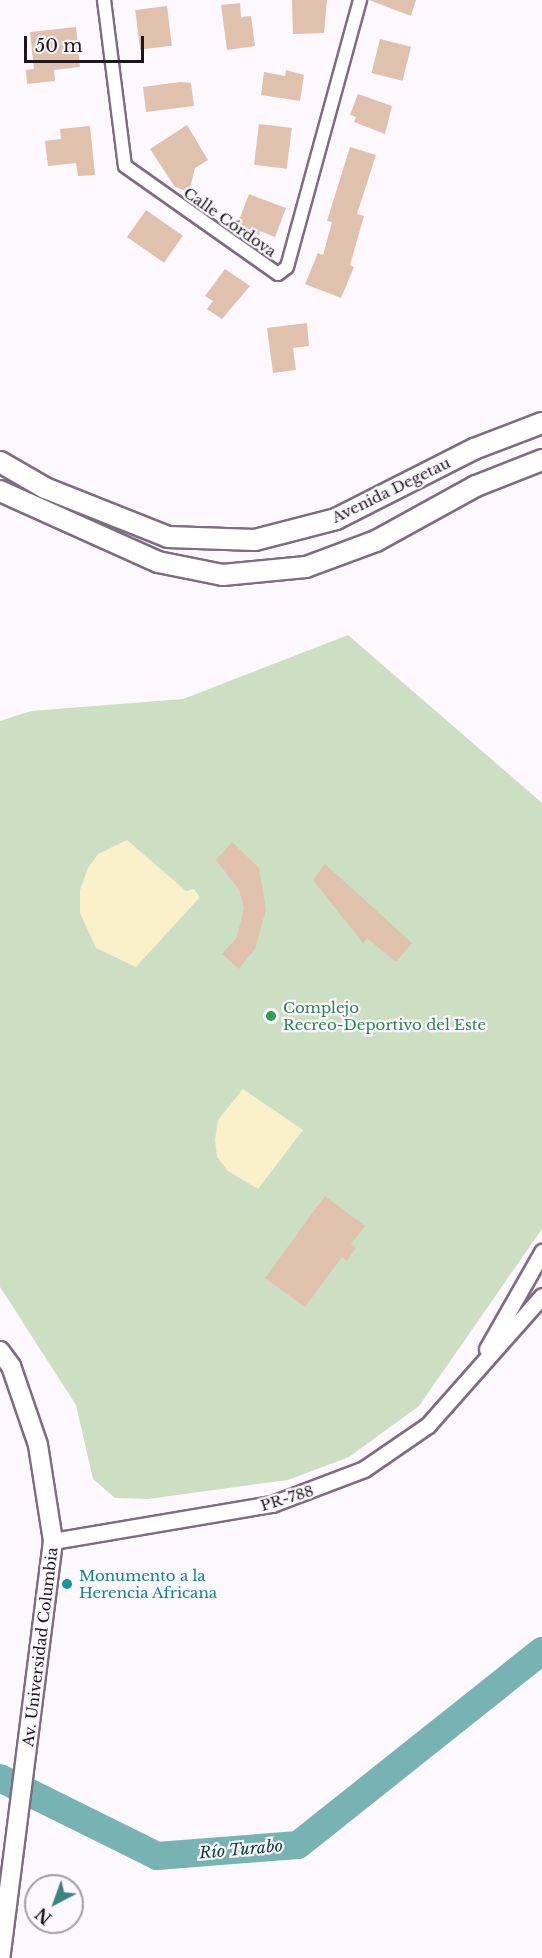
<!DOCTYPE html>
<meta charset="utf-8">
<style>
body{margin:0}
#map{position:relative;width:542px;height:1958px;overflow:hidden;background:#fcf8fd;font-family:"Libre Baskerville",serif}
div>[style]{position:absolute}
.green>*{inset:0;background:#cddfc3}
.sand>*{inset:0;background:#faf0ca}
.river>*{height:28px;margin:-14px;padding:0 14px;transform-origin:14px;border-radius:14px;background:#78b3b4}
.building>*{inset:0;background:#dfc1ae;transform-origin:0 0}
.roads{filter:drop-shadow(2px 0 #7f6b83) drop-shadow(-2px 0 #7f6b83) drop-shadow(0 2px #7f6b83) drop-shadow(0 -2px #7f6b83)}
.minor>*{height:12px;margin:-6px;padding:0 6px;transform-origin:6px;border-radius:6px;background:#fff}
.tertiary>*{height:15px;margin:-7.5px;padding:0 7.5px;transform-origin:7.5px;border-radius:7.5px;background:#fff}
.secondary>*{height:18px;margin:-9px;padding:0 9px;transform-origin:9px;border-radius:9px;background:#fff}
.primary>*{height:20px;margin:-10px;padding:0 10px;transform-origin:10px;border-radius:10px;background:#fff}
.dots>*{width:16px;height:16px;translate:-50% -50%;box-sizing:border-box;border:3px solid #fcf8fd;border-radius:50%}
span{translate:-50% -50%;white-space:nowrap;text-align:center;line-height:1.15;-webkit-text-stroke:4.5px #fcf8fd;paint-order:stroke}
.street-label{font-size:15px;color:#1e161f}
.leisure-label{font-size:15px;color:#27864d}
.left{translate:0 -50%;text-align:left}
.culture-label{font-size:15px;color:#0d838f}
.water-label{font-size:16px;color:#074041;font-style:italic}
.north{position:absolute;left:24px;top:1874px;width:60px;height:60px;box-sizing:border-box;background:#fcf8fd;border:2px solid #a39ea4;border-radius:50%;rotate:221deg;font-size:16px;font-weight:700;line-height:24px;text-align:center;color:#1e161f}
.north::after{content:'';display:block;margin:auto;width:21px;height:27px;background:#3d8480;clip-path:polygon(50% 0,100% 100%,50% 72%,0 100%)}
.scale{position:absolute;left:24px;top:36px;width:120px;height:27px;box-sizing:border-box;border:3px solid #1e161f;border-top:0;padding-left:8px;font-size:18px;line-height:21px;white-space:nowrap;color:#1e161f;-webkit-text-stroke:4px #fcf8fd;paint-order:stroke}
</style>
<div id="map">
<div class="green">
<div style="clip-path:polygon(348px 635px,542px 803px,542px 1229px,419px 1406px,349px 1457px,288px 1480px,148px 1499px,115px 1498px,93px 1479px,76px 1405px,0 1287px,0 721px,31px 711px,183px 699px)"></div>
</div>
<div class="sand">
<div style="clip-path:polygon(127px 840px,186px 891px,194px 889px,200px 897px,136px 967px,96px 948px,80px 913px,80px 890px,88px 868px,98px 854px)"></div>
<div style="clip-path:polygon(243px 1089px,303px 1130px,258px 1189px,228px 1171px,217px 1157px,215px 1140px,218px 1120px)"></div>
</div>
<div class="river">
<div style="left:0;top:1778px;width:175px;rotate:26.4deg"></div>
<div style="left:157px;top:1856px;width:141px;rotate:-4.5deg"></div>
<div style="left:298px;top:1845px;width:312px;rotate:-38.5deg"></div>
</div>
<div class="building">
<div style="clip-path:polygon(292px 0,327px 0,324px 33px,293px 34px)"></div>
<div style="clip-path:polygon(369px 0,416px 0,411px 16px)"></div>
<div style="clip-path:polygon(240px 3px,241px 17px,251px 16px,255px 46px,227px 50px,221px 5px)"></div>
<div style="left:167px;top:6px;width:40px;height:32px;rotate:83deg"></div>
<div style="clip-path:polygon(76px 27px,80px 67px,54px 70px,55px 81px,27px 84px,26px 70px,34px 69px,30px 32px)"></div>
<div style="left:380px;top:39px;width:32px;height:35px;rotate:14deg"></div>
<div style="clip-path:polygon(286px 70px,304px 75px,300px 101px,261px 95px,264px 72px,285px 76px)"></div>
<div style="clip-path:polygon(180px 82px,191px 83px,194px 106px,146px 112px,143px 87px)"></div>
<div style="clip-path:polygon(358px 94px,392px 106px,385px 134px,354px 122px,356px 117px,350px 115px)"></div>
<div style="left:259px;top:124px;width:33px;height:41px;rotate:7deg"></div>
<div style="clip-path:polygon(187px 125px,208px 160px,195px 168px,189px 192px,175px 187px,150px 149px)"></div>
<div style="clip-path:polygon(90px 126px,95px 175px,78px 176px,76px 163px,48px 166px,45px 141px,61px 139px,60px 129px)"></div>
<div style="clip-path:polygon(350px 147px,376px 155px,357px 214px,364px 216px,350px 265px,354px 267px,341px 298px,305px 284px,318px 253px,323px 255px,332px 222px,327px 221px)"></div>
<div style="clip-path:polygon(249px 194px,286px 208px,275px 237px,260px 231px,259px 235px,238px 223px)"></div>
<div style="left:146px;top:210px;width:45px;height:33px;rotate:35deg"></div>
<div style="clip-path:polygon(225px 269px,250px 286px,222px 319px,207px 309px,213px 301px,205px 296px)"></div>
<div style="clip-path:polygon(307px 323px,309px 346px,293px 348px,296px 370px,273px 373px,267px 328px)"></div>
<div style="clip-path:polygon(232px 842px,259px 868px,266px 910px,255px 949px,239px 969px,222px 954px,237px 937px,244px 908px,239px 890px,216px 860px)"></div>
<div style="clip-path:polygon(325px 864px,412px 943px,396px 962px,367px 938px,363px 943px,313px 880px)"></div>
<div style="clip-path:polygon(325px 1196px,365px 1226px,351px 1244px,356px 1248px,347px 1261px,342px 1257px,305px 1307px,265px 1278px)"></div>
</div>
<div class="roads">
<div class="minor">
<div style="left:104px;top:0;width:167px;rotate:82.8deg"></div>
<div style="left:125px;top:166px;width:187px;rotate:35.2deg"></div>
<div style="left:278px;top:274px;width:11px;rotate:-38deg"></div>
<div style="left:287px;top:267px;width:277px;rotate:-74.7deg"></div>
</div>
<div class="tertiary">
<div style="left:487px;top:1349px;width:112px;rotate:-60.4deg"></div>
<div style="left:53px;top:1541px;width:222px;rotate:-9.6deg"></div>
<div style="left:272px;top:1504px;width:98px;rotate:-20.8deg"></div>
<div style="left:364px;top:1469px;width:78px;rotate:-34.5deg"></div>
<div style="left:428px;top:1425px;width:172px;rotate:-48.5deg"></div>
</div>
<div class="secondary">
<div style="left:0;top:1351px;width:19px;rotate:54deg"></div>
<div style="left:11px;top:1366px;width:83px;rotate:71.1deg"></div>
<div style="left:38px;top:1445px;width:97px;rotate:81.1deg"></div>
<div style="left:53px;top:1541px;width:420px;rotate:97.2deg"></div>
</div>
<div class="primary">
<div style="left:0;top:462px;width:52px;rotate:30deg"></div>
<div style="left:45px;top:488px;width:132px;rotate:21.7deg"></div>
<div style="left:168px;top:537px;width:87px;rotate:2deg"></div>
<div style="left:255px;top:540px;width:84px;rotate:-14.5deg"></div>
<div style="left:336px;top:519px;width:155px;rotate:-26.9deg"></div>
<div style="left:474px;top:449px;width:73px;rotate:-20.9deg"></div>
<div style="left:0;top:491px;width:173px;rotate:24.2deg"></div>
<div style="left:158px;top:562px;width:66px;rotate:11.3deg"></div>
<div style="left:223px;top:575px;width:83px;rotate:-5.5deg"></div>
<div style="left:306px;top:567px;width:75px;rotate:-20.4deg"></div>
<div style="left:376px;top:541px;width:114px;rotate:-28.8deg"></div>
<div style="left:476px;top:486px;width:71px;rotate:-21.5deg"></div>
</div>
</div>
<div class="dots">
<div style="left:271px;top:1016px;background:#2e9e5b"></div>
<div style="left:67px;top:1584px;background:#0f9aa8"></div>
</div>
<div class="street-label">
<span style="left:230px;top:222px;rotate:35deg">Calle Córdova</span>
<span style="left:391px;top:490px;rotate:-26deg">Avenida Degetau</span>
<span style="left:287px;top:1498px;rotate:-17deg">PR-788</span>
<span style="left:40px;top:1647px;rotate:-83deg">Av. Universidad Columbia</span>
</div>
<div class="leisure-label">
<span class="left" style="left:283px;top:1016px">Complejo<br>Recreo-Deportivo del Este</span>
</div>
<div class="culture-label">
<span class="left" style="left:79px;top:1584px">Monumento a la<br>Herencia Africana</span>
</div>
<div class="water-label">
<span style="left:241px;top:1849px;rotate:-5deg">Río Turabo</span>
</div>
<div class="north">N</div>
<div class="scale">50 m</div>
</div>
